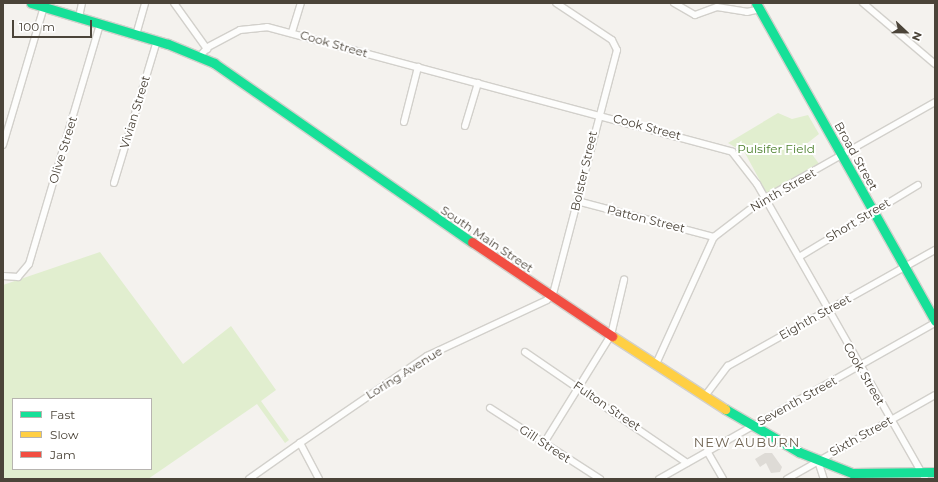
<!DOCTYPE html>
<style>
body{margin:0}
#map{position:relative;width:938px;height:482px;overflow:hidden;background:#f4f2ee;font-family:Montserrat,sans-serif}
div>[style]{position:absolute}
.green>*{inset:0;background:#e1eecf}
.building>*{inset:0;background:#dedbd6}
.roads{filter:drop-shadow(1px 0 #d2d0cb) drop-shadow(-1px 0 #d2d0cb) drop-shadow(0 1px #d2d0cb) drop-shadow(0 -1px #d2d0cb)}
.street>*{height:6px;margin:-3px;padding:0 3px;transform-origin:3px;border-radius:3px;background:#fdfdfc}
.fast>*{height:9px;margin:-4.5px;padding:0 4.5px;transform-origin:4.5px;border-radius:4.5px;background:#16e098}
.slow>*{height:9px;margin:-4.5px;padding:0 4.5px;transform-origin:4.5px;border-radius:4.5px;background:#ffcf43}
.jam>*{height:9px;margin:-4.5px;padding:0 4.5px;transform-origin:4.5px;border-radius:4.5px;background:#f24e42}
span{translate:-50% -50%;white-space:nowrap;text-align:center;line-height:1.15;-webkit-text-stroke:4px #fff;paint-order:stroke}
.street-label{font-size:12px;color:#4b4439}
.park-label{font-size:12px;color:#4a7f2a}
.neighbourhood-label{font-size:13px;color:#6e6250;letter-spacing:1px}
.frame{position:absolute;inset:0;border:4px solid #4b4439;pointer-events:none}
.legend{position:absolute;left:12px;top:398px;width:140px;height:72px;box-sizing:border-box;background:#fff;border:1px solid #b7b4b0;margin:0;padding:5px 7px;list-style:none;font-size:12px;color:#4b4439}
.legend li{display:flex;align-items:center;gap:8px;height:20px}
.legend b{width:20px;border:1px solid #b7b4b0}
.north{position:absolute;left:886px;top:12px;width:40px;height:40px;-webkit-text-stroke:3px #fff;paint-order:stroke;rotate:112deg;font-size:11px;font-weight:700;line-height:16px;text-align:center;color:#4b4439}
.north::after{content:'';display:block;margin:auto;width:14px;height:18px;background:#4b4439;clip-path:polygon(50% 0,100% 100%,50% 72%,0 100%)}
.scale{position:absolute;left:12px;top:20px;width:80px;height:18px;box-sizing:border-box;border:2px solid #4b4439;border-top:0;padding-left:5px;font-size:12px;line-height:14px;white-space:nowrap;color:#4b4439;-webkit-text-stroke:3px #fff;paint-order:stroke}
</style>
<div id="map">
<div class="green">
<div style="clip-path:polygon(778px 113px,792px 119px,808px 115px,819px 134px,805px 145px,820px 165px,770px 193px,766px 192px,745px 153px,728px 143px)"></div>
<div style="clip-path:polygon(evenodd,100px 252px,183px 364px,231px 326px,276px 390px,261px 401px,289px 440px,285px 443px,257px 404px,148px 479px,3px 479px,3px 285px,100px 252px,13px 399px,151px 399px,151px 469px,13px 469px,13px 399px)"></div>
</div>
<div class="building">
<div style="clip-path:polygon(765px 453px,772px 453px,782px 467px,780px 472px,771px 473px,766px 463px,760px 467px,755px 459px)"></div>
</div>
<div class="roads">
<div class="street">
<div style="left:174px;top:3px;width:57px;rotate:54.3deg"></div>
<div style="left:674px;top:3px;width:24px;rotate:30deg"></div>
<div style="left:695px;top:15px;width:23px;rotate:-20deg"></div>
<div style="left:717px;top:7px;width:30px;rotate:9deg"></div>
<div style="left:747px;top:12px;width:13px;rotate:-13deg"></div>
<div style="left:863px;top:3px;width:94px;rotate:40.3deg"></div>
<div style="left:79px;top:17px;width:14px;rotate:-78deg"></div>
<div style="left:292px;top:32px;width:30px;rotate:-73deg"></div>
<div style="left:136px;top:35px;width:33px;rotate:-74deg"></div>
<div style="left:200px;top:56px;width:12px;rotate:-48deg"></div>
<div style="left:208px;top:47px;width:36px;rotate:-28deg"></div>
<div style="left:240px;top:30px;width:27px;rotate:-6deg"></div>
<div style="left:267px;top:27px;width:482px;rotate:15deg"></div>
<div style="left:732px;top:152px;width:41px;rotate:52deg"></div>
<div style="left:757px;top:184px;width:339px;rotate:60.3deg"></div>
<div style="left:404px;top:122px;width:57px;rotate:-75.7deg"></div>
<div style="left:465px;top:126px;width:45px;rotate:-73.2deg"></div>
<div style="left:3px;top:145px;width:144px;rotate:-73.5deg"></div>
<div style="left:114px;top:183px;width:148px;rotate:-73.2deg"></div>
<div style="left:577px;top:201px;width:142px;rotate:14.7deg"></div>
<div style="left:799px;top:257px;width:139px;rotate:-31.2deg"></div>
<div style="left:3px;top:276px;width:15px;rotate:4deg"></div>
<div style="left:18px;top:277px;width:17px;rotate:-50deg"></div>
<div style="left:29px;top:264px;width:250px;rotate:-73.5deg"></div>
<div style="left:525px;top:352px;width:196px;rotate:34.4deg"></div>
<div style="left:656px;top:364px;width:140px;rotate:-65.5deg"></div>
<div style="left:714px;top:237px;width:61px;rotate:-37.6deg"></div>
<div style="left:762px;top:200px;width:199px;rotate:-29.5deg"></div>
<div style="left:705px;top:396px;width:38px;rotate:-53deg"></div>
<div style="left:728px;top:366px;width:237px;rotate:-29.3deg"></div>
<div style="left:490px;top:408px;width:131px;rotate:32.8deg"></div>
<div style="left:544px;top:443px;width:127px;rotate:-58.2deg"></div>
<div style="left:611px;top:335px;width:57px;rotate:-76.7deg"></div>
<div style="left:707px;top:451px;width:32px;rotate:60deg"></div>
<div style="left:818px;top:461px;width:19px;rotate:72deg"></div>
<div style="left:249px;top:479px;width:62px;rotate:-35.2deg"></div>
<div style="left:319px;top:479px;width:41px;rotate:-117.8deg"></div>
<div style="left:300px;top:443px;width:154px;rotate:-34.4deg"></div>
<div style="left:427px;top:356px;width:132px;rotate:-25deg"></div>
<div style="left:547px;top:300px;width:8px;rotate:-45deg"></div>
<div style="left:553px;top:294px;width:252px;rotate:-75.3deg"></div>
<div style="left:617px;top:50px;width:11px;rotate:-117deg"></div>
<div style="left:612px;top:40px;width:67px;rotate:-146.5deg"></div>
<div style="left:659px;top:479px;width:317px;rotate:-29.5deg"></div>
<div style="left:787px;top:479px;width:170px;rotate:-29.6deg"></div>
</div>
<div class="fast">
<div style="left:31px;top:3px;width:143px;rotate:16.7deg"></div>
<div style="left:168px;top:44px;width:50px;rotate:22.4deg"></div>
<div style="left:214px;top:63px;width:314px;rotate:34.8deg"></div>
<div style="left:756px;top:3px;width:365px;rotate:60.6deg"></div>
<div style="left:725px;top:409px;width:86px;rotate:30.2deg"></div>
<div style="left:799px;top:452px;width:57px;rotate:21.6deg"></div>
<div style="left:852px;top:473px;width:83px;rotate:-0.7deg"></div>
</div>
<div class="slow">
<div style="left:612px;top:336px;width:135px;rotate:32.9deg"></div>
</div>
<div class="jam">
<div style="left:472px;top:242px;width:169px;rotate:33.9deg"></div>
</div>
</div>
<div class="street-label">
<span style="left:334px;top:44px;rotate:16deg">Cook Street</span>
<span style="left:135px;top:112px;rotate:-73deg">Vivian Street</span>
<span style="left:647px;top:127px;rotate:15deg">Cook Street</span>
<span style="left:63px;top:150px;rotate:-73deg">Olive Street</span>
<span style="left:856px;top:156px;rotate:61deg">Broad Street</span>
<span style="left:584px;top:171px;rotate:-77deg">Bolster Street</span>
<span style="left:783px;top:190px;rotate:-30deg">Ninth Street</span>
<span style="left:646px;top:219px;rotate:14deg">Patton Street</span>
<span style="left:858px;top:220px;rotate:-31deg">Short Street</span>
<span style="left:487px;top:239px;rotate:34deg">South Main Street</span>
<span style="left:815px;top:317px;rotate:-29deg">Eighth Street</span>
<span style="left:404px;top:373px;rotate:-32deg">Loring Avenue</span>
<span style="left:864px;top:374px;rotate:60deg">Cook Street</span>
<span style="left:797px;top:401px;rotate:-29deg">Seventh Street</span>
<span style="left:607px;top:406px;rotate:34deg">Fulton Street</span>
<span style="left:861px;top:436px;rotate:-29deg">Sixth Street</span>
<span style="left:545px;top:444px;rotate:33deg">Gill Street</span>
</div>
<div class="park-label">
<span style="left:776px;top:149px">Pulsifer Field</span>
</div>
<div class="neighbourhood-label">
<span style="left:747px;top:442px">NEW AUBURN</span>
</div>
<div class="frame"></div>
<ul class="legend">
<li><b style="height:5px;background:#16e098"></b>Fast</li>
<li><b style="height:5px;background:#ffcf43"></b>Slow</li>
<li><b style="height:5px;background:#f24e42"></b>Jam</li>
</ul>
<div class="north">N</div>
<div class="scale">100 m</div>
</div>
